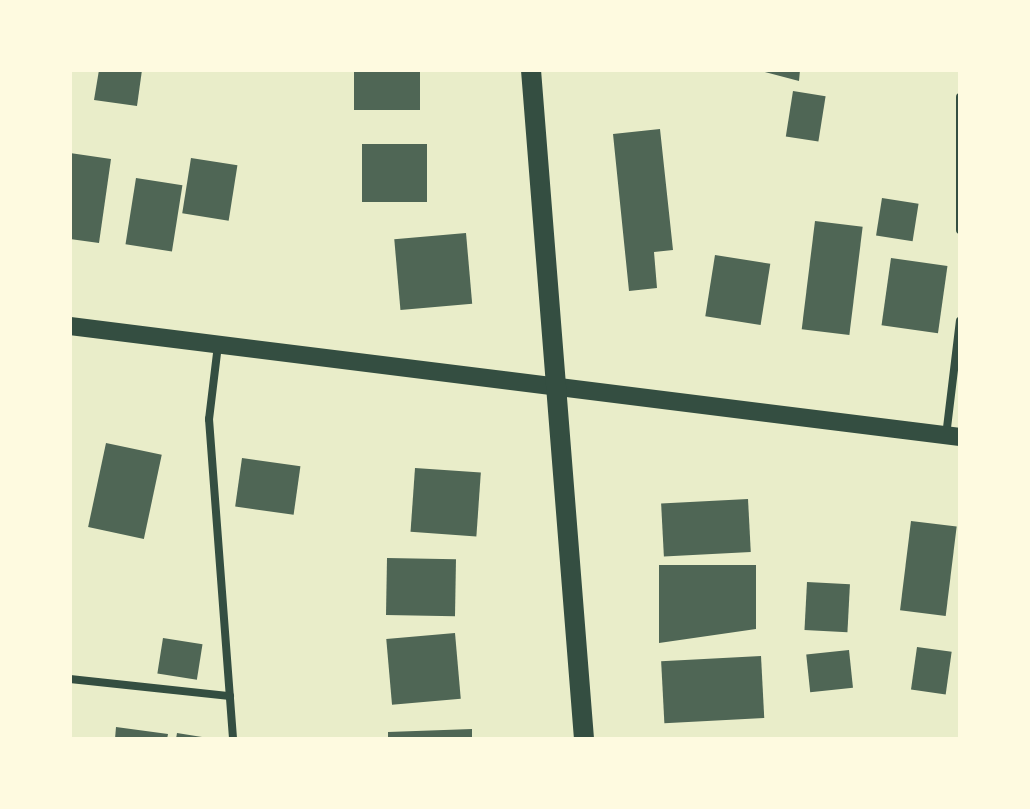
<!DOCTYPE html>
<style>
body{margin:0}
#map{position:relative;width:1030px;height:809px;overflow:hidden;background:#e9edc9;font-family:"Fira Sans Condensed",sans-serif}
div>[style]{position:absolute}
.building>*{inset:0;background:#4f6655;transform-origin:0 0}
.service>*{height:8px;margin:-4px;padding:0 4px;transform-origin:4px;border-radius:4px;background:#344e41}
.tertiary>*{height:18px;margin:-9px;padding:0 9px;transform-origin:9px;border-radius:9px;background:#344e41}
.secondary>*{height:20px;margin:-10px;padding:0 10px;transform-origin:10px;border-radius:10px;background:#344e41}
span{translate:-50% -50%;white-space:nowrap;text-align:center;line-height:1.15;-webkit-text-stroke:8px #fefae0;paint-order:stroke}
.frame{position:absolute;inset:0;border:72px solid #fefae0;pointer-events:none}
</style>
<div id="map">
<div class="building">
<div style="clip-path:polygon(99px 70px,142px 70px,137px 106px,94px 100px)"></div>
<div style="left:354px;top:70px;width:66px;height:40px"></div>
<div style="clip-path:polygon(757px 70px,800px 70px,799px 81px)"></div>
<div style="left:793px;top:91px;width:33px;height:46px;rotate:9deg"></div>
<div style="clip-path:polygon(660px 129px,673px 250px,654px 252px,657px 288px,629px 291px,613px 134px)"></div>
<div style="left:362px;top:144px;width:65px;height:58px"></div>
<div style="clip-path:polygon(70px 153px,111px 159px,99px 243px,70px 239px)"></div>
<div style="left:191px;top:158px;width:47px;height:56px;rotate:9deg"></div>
<div style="left:136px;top:178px;width:47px;height:67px;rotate:9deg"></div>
<div style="left:882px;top:198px;width:37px;height:38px;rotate:9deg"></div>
<div style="left:815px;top:221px;width:48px;height:109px;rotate:7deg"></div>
<div style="left:466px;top:233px;width:71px;height:72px;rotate:85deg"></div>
<div style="left:715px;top:255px;width:56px;height:62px;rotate:9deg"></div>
<div style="left:891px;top:258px;width:57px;height:68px;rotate:8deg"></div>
<div style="left:106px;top:443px;width:57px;height:86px;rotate:12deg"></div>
<div style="left:242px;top:458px;width:59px;height:49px;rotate:8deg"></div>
<div style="left:415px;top:468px;width:66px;height:64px;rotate:4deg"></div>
<div style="left:748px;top:499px;width:53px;height:87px;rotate:87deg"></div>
<div style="left:911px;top:521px;width:46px;height:90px;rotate:7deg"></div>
<div style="left:387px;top:558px;width:69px;height:57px;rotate:1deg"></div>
<div style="clip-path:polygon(659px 565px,756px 565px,756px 629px,659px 643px)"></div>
<div style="left:807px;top:582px;width:43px;height:48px;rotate:3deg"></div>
<div style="left:455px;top:633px;width:66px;height:69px;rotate:85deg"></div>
<div style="left:163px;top:638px;width:40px;height:36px;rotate:9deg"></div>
<div style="left:917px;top:647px;width:35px;height:43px;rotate:8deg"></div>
<div style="left:849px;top:650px;width:38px;height:43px;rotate:84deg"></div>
<div style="left:761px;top:656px;width:62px;height:100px;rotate:87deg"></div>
<div style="clip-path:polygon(116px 727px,168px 734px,167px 739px,115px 739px)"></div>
<div style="clip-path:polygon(472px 729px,472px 739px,388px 739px,388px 732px)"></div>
<div style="clip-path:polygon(177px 733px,202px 737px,202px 739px,176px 739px)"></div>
</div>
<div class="service">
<div style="left:960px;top:97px;width:133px;rotate:90deg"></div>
<div style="left:218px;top:345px;width:75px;rotate:96.9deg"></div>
<div style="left:209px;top:419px;width:321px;rotate:85.7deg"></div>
<div style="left:946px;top:436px;width:116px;rotate:-83.1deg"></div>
<div style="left:70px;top:679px;width:161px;rotate:6.1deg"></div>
</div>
<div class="tertiary">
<div style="left:70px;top:326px;width:897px;rotate:7.11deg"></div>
</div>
<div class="secondary">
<div style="left:531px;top:70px;width:671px;rotate:85.47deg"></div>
</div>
<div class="frame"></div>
</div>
